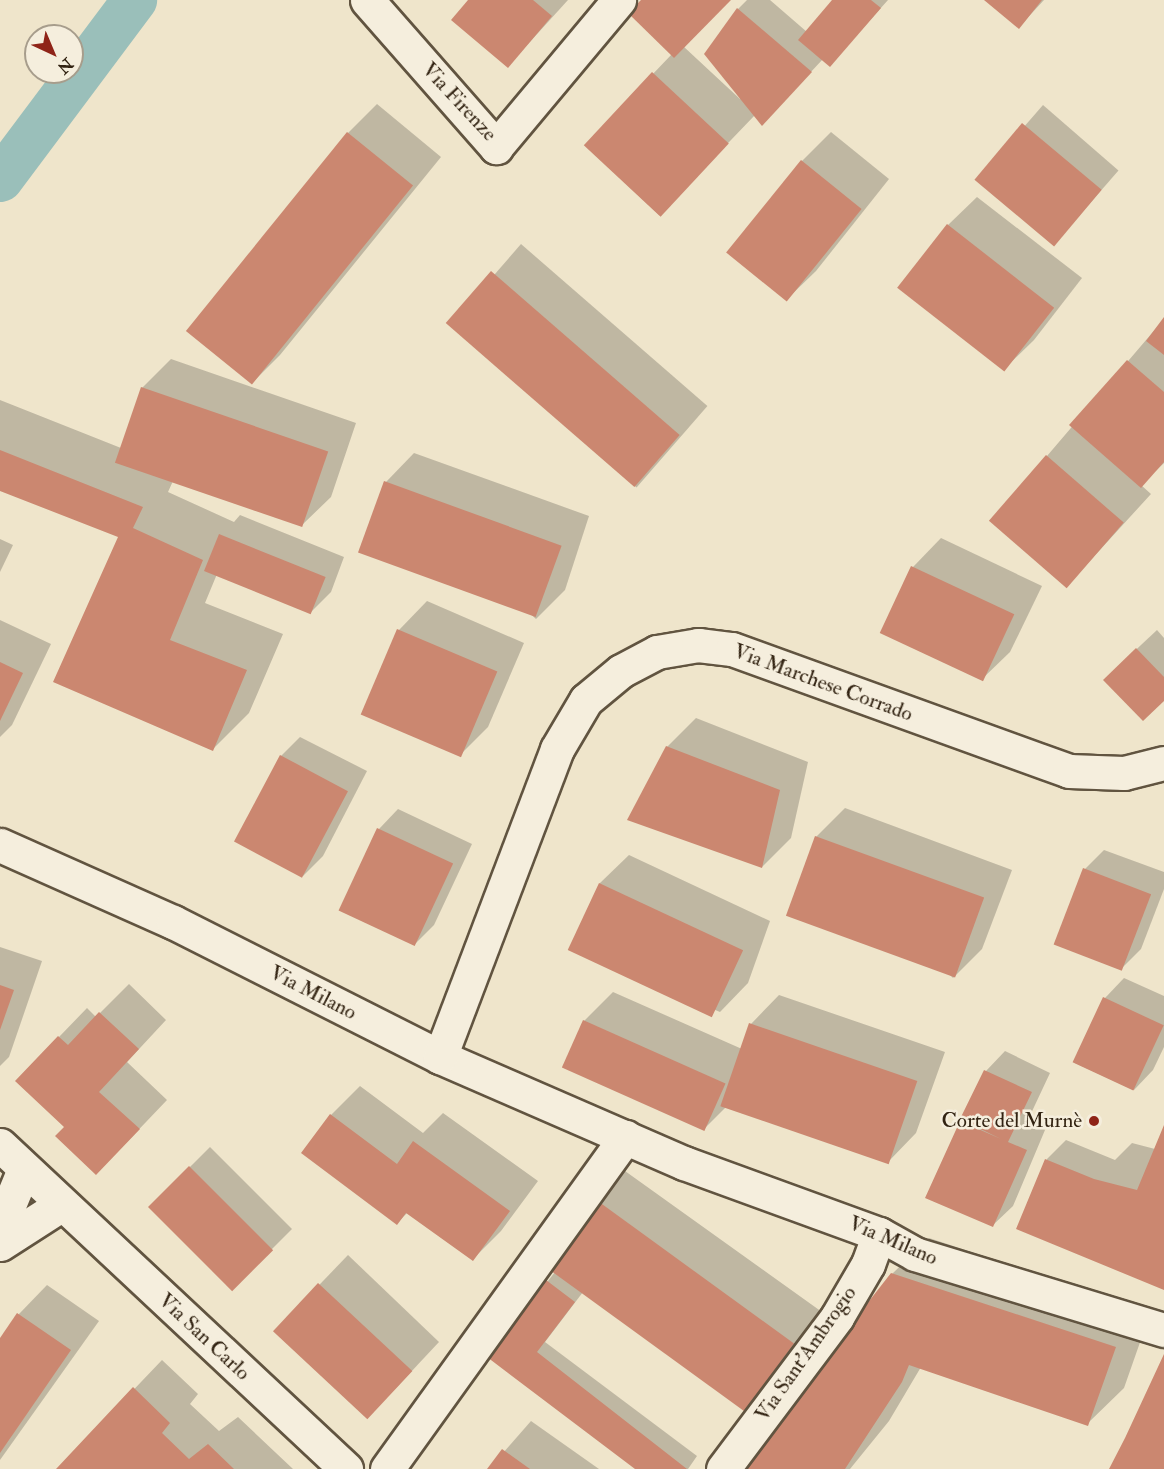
<!DOCTYPE html>
<meta charset="utf-8">
<style>
body{margin:0}
#map{position:relative;width:1164px;height:1469px;overflow:hidden;background:#efe5cb;font-family:"IM FELL Double Pica",serif}
div>[style]{position:absolute}
.shadow>*{inset:0;background:#0003;transform-origin:0 0}
.canal>*{height:45px;margin:-22.5px;padding:0 22.5px;transform-origin:22.5px;border-radius:22.5px;background:#9abfba}
.building>*{inset:0;background:#cb8770;transform-origin:0 0}
.roads{filter:drop-shadow(2px 0 #615440) drop-shadow(-2px 0 #615440) drop-shadow(0 2px #615440) drop-shadow(0 -2px #615440)}
.minor>*{height:33px;margin:-16.5px;padding:0 16.5px;transform-origin:16.5px;border-radius:16.5px;background:#f5eedd}
.dots>*{width:16px;height:16px;translate:-50% -50%;box-sizing:border-box;border:3px solid #f5eedd;border-radius:50%}
span{translate:-50% -50%;white-space:nowrap;text-align:center;line-height:1.15;-webkit-text-stroke:5px #f5eedd;paint-order:stroke}
.street-label{font-size:21px;color:#322312}
.poi-label{font-size:21px;color:#322312}
.right{translate:-100% -50%;text-align:right}
.north{position:absolute;left:24px;top:24px;width:60px;height:60px;box-sizing:border-box;background:#f5eedd;border:2px solid #a79d8c;border-radius:50%;rotate:136deg;font-size:16px;font-weight:700;line-height:24px;text-align:center;color:#322312}
.north::after{content:'';display:block;margin:auto;width:21px;height:27px;background:#8f2418;clip-path:polygon(50% 0,100% 100%,50% 72%,0 100%)}
</style>
<div id="map">
<div class="shadow">
<div style="clip-path:polygon(470px 0,568px 0,508px 66px)"></div>
<div style="clip-path:polygon(643px 0,729px 0,683px 46px,740px 99px,738px 9px,747px 0,770px 0,807px 32px,834px 0,888px 0,830px 65px,823px 59px,781px 104px,755px 115px,659px 215px,585px 145px,672px 54px)"></div>
<div style="clip-path:polygon(986px 0,1044px 0,1019px 27px)"></div>
<div style="clip-path:polygon(377px 104px,441px 157px,280px 355px,252px 383px,190px 333px,348px 133px)"></div>
<div style="left:1043px;top:105px;width:100px;height:99px;rotate:41deg"></div>
<div style="clip-path:polygon(831px 132px,889px 179px,816px 271px,787px 299px,802px 161px)"></div>
<div style="clip-path:polygon(977px 197px,1082px 278px,1034px 340px,1005px 368px,948px 225px)"></div>
<div style="left:521px;top:244px;width:247px;height:108px;rotate:41deg"></div>
<div style="clip-path:polygon(1164px 319px,1164px 463px,1141px 485px,1151px 494px,1066px 587px,1047px 456px)"></div>
<div style="clip-path:polygon(171px 359px,356px 423px,331px 497px,302px 525px,173px 481px,168px 492px,234px 522px,240px 515px,344px 557px,331px 592px,311px 612px,217px 574px,205px 603px,283px 634px,249px 713px,213px 749px,120px 536px,0 489px,0 400px,121px 448px,142px 388px)"></div>
<div style="clip-path:polygon(414px 453px,589px 516px,565px 590px,536px 619px,386px 482px)"></div>
<div style="clip-path:polygon(941px 538px,1042px 586px,1010px 652px,981px 680px,913px 567px)"></div>
<div style="clip-path:polygon(0 539px,13px 545px,0 572px)"></div>
<div style="clip-path:polygon(427px 601px,524px 643px,488px 727px,459px 756px,399px 630px)"></div>
<div style="clip-path:polygon(0 620px,51px 644px,12px 725px,0 737px)"></div>
<div style="clip-path:polygon(1157px 630px,1164px 638px,1164px 698px,1125px 660px)"></div>
<div style="clip-path:polygon(696px 718px,808px 762px,791px 838px,762px 867px,667px 747px)"></div>
<div style="clip-path:polygon(300px 737px,367px 771px,323px 856px,303px 876px,281px 756px)"></div>
<div style="clip-path:polygon(845px 808px,1012px 870px,982px 949px,953px 978px,816px 837px)"></div>
<div style="clip-path:polygon(398px 809px,472px 844px,434px 925px,414px 945px,379px 829px)"></div>
<div style="clip-path:polygon(1104px 850px,1164px 872px,1164px 889px,1141px 949px,1121px 969px,1085px 869px)"></div>
<div style="clip-path:polygon(629px 855px,770px 921px,748px 983px,720px 1012px,573px 950px,600px 883px)"></div>
<div style="clip-path:polygon(0 947px,42px 961px,9px 1057px,0 1066px)"></div>
<div style="clip-path:polygon(1124px 978px,1164px 996px,1164px 1047px,1153px 1070px,1134px 1090px,1075px 1063px,1105px 998px)"></div>
<div style="clip-path:polygon(129px 984px,166px 1020px,127px 1062px,167px 1100px,125px 1144px,66px 1127px,59px 1037px,87px 1008px,96px 1017px)"></div>
<div style="clip-path:polygon(613px 992px,742px 1049px,751px 1024px,779px 995px,945px 1052px,916px 1133px,888px 1162px,727px 1106px,704px 1129px,584px 1021px)"></div>
<div style="clip-path:polygon(1005px 1051px,1050px 1073px,1027px 1122px,1045px 1130px,1013px 1206px,993px 1225px,961px 1122px,986px 1071px)"></div>
<div style="clip-path:polygon(360px 1086px,423px 1133px,443px 1113px,538px 1181px,501px 1231px,473px 1259px,408px 1212px,397px 1223px,303px 1152px,331px 1115px)"></div>
<div style="clip-path:polygon(1164px 1129px,1164px 1288px,1018px 1228px,1047px 1159px,1066px 1140px,1115px 1160px,1132px 1143px,1155px 1149px)"></div>
<div style="left:210px;top:1147px;width:116px;height:85px;rotate:45deg"></div>
<div style="clip-path:polygon(625px 1171px,822px 1312px,774px 1379px,745px 1408px,583px 1292px,545px 1342px,697px 1456px,688px 1469px,637px 1469px,489px 1357px,555px 1272px,596px 1200px)"></div>
<div style="clip-path:polygon(929px 1238px,1151px 1311px,1124px 1388px,1087px 1424px,921px 1367px,889px 1421px,850px 1469px,740px 1469px,892px 1274px)"></div>
<div style="clip-path:polygon(348px 1255px,439px 1342px,395px 1389px,275px 1331px)"></div>
<div style="clip-path:polygon(47px 1285px,99px 1321px,0 1460px,0 1341px,19px 1314px)"></div>
<div style="clip-path:polygon(162px 1360px,198px 1394px,190px 1404px,219px 1431px,238px 1417px,293px 1469px,58px 1469px)"></div>
<div style="clip-path:polygon(531px 1421px,599px 1469px,489px 1469px)"></div>
</div>
<div class="canal">
<div style="left:0;top:179px;width:224px;rotate:-53.2deg"></div>
</div>
<div class="building">
<div style="clip-path:polygon(468px 0,533px 0,552px 16px,508px 68px,451px 20px)"></div>
<div style="clip-path:polygon(641px 0,731px 0,674px 58px,628px 13px)"></div>
<div style="clip-path:polygon(832px 0,871px 0,881px 8px,830px 67px,798px 40px)"></div>
<div style="clip-path:polygon(984px 0,1042px 0,1019px 29px)"></div>
<div style="clip-path:polygon(737px 8px,812px 72px,762px 126px,704px 54px)"></div>
<div style="left:652px;top:72px;width:105px;height:100px;rotate:43deg"></div>
<div style="left:1022px;top:123px;width:104px;height:74px;rotate:40deg"></div>
<div style="left:347px;top:132px;width:85px;height:256px;rotate:39deg"></div>
<div style="left:801px;top:160px;width:78px;height:119px;rotate:39deg"></div>
<div style="left:947px;top:224px;width:136px;height:81px;rotate:38deg"></div>
<div style="left:491px;top:271px;width:250px;height:69px;rotate:41deg"></div>
<div style="clip-path:polygon(1164px 317px,1164px 355px,1146px 341px)"></div>
<div style="clip-path:polygon(1127px 360px,1164px 392px,1164px 462px,1141px 488px,1069px 425px)"></div>
<div style="left:141px;top:387px;width:198px;height:80px;rotate:19deg"></div>
<div style="clip-path:polygon(0 450px,143px 507px,133px 528px,203px 560px,170px 640px,247px 670px,213px 751px,53px 682px,118px 537px,0 491px)"></div>
<div style="left:1046px;top:455px;width:103px;height:87px;rotate:41deg"></div>
<div style="left:384px;top:481px;width:189px;height:76px;rotate:20deg"></div>
<div style="left:219px;top:534px;width:115px;height:40px;rotate:22deg"></div>
<div style="left:911px;top:566px;width:114px;height:74px;rotate:25deg"></div>
<div style="left:397px;top:629px;width:109px;height:93px;rotate:23deg"></div>
<div style="clip-path:polygon(1136px 648px,1164px 677px,1164px 701px,1143px 721px,1103px 680px)"></div>
<div style="clip-path:polygon(0 662px,23px 673px,0 721px)"></div>
<div style="clip-path:polygon(666px 746px,780px 790px,762px 868px,627px 820px)"></div>
<div style="left:280px;top:755px;width:77px;height:98px;rotate:28deg"></div>
<div style="left:377px;top:828px;width:84px;height:91px;rotate:25deg"></div>
<div style="left:815px;top:836px;width:180px;height:85px;rotate:20deg"></div>
<div style="left:1083px;top:868px;width:73px;height:82px;rotate:21deg"></div>
<div style="left:599px;top:883px;width:159px;height:74px;rotate:25deg"></div>
<div style="clip-path:polygon(0 985px,14px 990px,0 1030px)"></div>
<div style="left:1103px;top:997px;width:67px;height:72px;rotate:25deg"></div>
<div style="clip-path:polygon(99px 1012px,139px 1049px,99px 1092px,140px 1129px,96px 1175px,55px 1136px,64px 1127px,15px 1081px,58px 1036px,68px 1045px)"></div>
<div style="left:583px;top:1020px;width:156px;height:52px;rotate:24deg"></div>
<div style="left:749px;top:1023px;width:178px;height:88px;rotate:19deg"></div>
<div style="clip-path:polygon(984px 1070px,1032px 1092px,1008px 1142px,1027px 1150px,993px 1227px,925px 1198px,960px 1121px,1001px 1139px,960px 1119px)"></div>
<div style="clip-path:polygon(330px 1114px,397px 1164px,413px 1141px,510px 1211px,473px 1261px,406px 1213px,397px 1225px,301px 1153px)"></div>
<div style="clip-path:polygon(1164px 1125px,1164px 1290px,1016px 1229px,1045px 1159px,1094px 1179px,1137px 1190px)"></div>
<div style="left:189px;top:1166px;width:119px;height:58px;rotate:45deg"></div>
<div style="left:595px;top:1199px;width:246px;height:84px;rotate:36deg"></div>
<div style="clip-path:polygon(891px 1273px,1116px 1347px,1088px 1426px,909px 1365px,902px 1382px,845px 1469px,738px 1469px)"></div>
<div style="clip-path:polygon(546px 1280px,575px 1302px,537px 1352px,687px 1469px,635px 1469px,487px 1357px)"></div>
<div style="left:318px;top:1283px;width:129px;height:66px;rotate:43deg"></div>
<div style="clip-path:polygon(17px 1313px,71px 1350px,0 1453px,0 1338px)"></div>
<div style="clip-path:polygon(1164px 1354px,1164px 1469px,1109px 1469px,1125px 1438px)"></div>
<div style="clip-path:polygon(133px 1387px,170px 1423px,162px 1433px,189px 1459px,208px 1444px,234px 1469px,56px 1469px)"></div>
<div style="clip-path:polygon(502px 1449px,530px 1469px,487px 1469px)"></div>
</div>
<div class="roads">
<div class="minor">
<div style="left:367px;top:0;width:196px;rotate:48.7deg"></div>
<div style="left:496px;top:147px;width:192px;rotate:-50.1deg"></div>
<div style="left:0;top:845px;width:189px;rotate:24deg"></div>
<div style="left:173px;top:922px;width:299px;rotate:26.8deg"></div>
<div style="left:440px;top:1057px;width:266px;rotate:23.5deg"></div>
<div style="left:684px;top:1163px;width:208px;rotate:20deg"></div>
<div style="left:879px;top:1234px;width:41px;rotate:29.1deg"></div>
<div style="left:915px;top:1254px;width:260px;rotate:17deg"></div>
<div style="left:440px;top:1057px;width:329px;rotate:-69.2deg"></div>
<div style="left:557px;top:749px;width:57px;rotate:-59.4deg"></div>
<div style="left:586px;top:700px;width:45px;rotate:-39.6deg"></div>
<div style="left:621px;top:671px;width:41px;rotate:-27.8deg"></div>
<div style="left:657px;top:652px;width:42px;rotate:-9.7deg"></div>
<div style="left:698px;top:645px;width:34px;rotate:7deg"></div>
<div style="left:732px;top:649px;width:358px;rotate:19.9deg"></div>
<div style="left:1069px;top:771px;width:55px;rotate:2.1deg"></div>
<div style="left:1124px;top:773px;width:41px;rotate:-14deg"></div>
<div style="left:0;top:1145px;width:474px;rotate:43.1deg"></div>
<div style="left:0;top:1227px;width:63px;rotate:-67.5deg"></div>
<div style="left:0;top:1244px;width:72px;rotate:-32.6deg"></div>
<div style="left:387px;top:1469px;width:409px;rotate:-54.3deg"></div>
<div style="left:723px;top:1469px;width:190px;rotate:-53.1deg"></div>
<div style="left:837px;top:1317px;width:61px;rotate:-59.7deg"></div>
<div style="left:868px;top:1264px;width:32px;rotate:-70deg"></div>
</div>
</div>
<div class="dots">
<div style="left:1094px;top:1121px;background:#8f2418"></div>
</div>
<div class="street-label">
<span style="left:459px;top:102px;rotate:47deg">Via Firenze</span>
<span style="left:823px;top:683px;rotate:20deg">Via Marchese Corrado</span>
<span style="left:313px;top:993px;rotate:27deg">Via Milano</span>
<span style="left:893px;top:1241px;rotate:23deg">Via Milano</span>
<span style="left:204px;top:1337px;rotate:43deg">Via San Carlo</span>
<span style="left:806px;top:1354px;rotate:-55deg">Via Sant'Ambrogio</span>
</div>
<div class="poi-label">
<span class="right" style="left:1082px;top:1121px">Corte del Murnè</span>
</div>
<div class="north">N</div>
</div>
